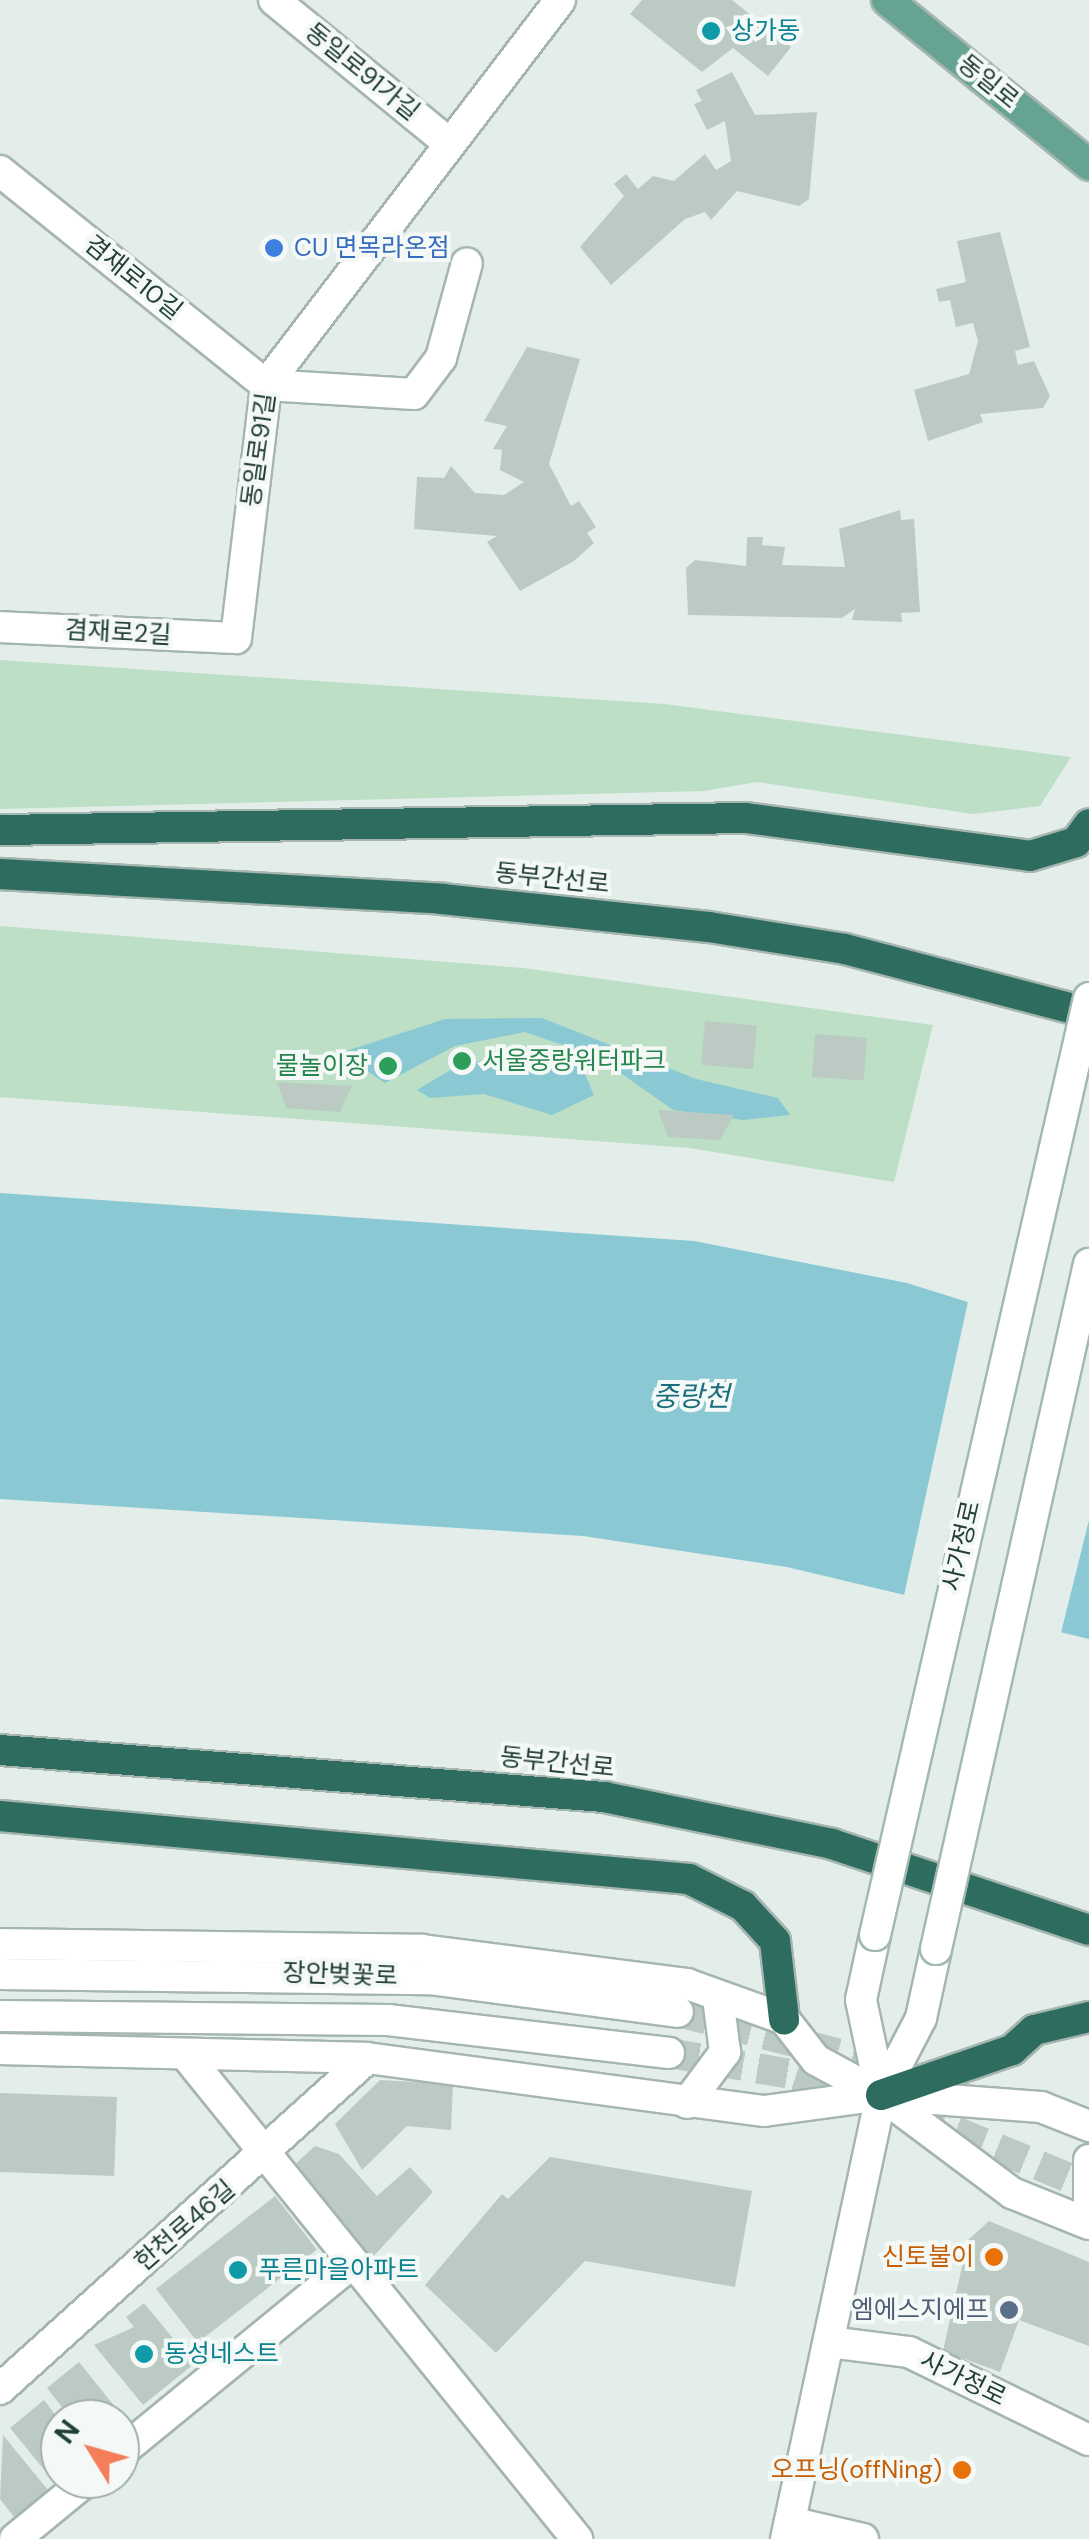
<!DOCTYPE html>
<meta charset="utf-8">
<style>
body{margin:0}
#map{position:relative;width:1089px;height:2539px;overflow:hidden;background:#e3ede9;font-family:"DM Sans","Noto Sans KR",sans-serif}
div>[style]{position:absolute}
.green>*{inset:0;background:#bcdfc5}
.water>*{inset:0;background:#8ac9d3}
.pier>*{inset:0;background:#e3ede9}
.building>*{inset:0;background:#bbcbc4;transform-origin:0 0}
.secondary-tunnel>*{height:30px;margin-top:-15px;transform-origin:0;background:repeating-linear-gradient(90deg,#bccac5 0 30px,transparent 0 45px)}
.roads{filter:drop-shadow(2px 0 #a5b5b0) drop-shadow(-2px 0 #a5b5b0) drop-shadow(0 2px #a5b5b0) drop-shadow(0 -2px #a5b5b0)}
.street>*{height:30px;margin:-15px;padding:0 15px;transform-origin:15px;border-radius:15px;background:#fff}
.secondary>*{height:30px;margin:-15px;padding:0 15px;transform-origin:15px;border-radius:15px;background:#fff}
.primary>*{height:30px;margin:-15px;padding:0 15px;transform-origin:15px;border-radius:15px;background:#67a393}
.highway>*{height:30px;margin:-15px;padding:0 15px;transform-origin:15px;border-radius:15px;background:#2d6c5e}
.bridges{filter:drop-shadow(2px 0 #a1b9b0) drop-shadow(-2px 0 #a1b9b0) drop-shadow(0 2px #a1b9b0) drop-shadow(0 -2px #a1b9b0)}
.secondary-bridge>*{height:30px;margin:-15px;padding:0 15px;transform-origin:15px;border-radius:15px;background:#fff}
.dots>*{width:28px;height:28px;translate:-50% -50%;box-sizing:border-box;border:5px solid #f4f9f7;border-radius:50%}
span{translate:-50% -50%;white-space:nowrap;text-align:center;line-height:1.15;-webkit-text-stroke:8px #f4f9f7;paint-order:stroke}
.culture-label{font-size:25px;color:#0d838f}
.left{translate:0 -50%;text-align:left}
.street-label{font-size:25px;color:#223f37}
.shop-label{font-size:25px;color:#366cbe}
.leisure-label{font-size:25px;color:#27864d}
.right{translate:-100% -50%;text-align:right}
.food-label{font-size:25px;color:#c56008}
.service-label{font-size:25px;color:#4e5e75}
.water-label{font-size:28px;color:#1b6e7d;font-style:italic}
.north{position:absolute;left:40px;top:2399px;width:100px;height:100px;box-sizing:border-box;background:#f4f9f7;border:2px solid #a0afaa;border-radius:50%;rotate:307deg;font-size:28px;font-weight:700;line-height:40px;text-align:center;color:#223f37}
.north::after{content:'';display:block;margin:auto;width:35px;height:45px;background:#f47e5a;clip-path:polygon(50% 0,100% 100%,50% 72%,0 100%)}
</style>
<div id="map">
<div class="green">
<div style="clip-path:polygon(0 660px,664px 704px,1071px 757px,1040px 806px,973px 814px,757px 782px,704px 791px,0 809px)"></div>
<div style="clip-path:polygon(0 926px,523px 968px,933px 1025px,894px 1182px,690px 1148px,0 1097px)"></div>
</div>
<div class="water">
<div style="clip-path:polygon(542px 1018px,696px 1079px,778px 1098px,790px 1115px,743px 1120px,673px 1110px,598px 1057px,525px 1032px,455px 1046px,385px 1083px,340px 1053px,445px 1019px)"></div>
<div style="clip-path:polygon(524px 1051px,582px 1068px,594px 1095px,552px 1115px,484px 1094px,430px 1098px,417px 1090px,457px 1066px)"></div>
<div style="clip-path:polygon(0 1193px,694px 1241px,907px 1283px,1089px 1340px,1089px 1639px,787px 1567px,583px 1536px,0 1499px)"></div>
</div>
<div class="pier">
<div style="clip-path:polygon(969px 1297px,1089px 1335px,1089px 1520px,1060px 1637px,903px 1600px)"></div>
</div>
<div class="building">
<div style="clip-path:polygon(642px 0,732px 0,791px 47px,768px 76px,733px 48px,702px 72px,630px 14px)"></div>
<div style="clip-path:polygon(732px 72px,755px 115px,817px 112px,809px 199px,799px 206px,737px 191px,711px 220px,705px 212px,685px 219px,611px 285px,580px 247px,624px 196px,614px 184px,626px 174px,638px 189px,653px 176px,674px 181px,705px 154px,716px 170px,731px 161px,725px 121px,707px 130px,694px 104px,702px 101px,696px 90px)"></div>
<div style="clip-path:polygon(1000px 232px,1030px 347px,1015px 351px,1018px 365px,1034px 361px,1050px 396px,1043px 408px,980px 414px,983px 422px,928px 441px,914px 390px,969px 374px,978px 341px,973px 323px,956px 327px,950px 300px,939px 302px,936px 289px,966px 282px,957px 241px)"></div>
<div style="clip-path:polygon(527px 347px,580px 359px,549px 464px,571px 506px,579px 501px,596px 527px,587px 533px,594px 543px,574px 561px,520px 591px,487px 542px,497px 536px,414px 529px,417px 477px,444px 478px,451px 466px,475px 493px,504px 495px,524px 482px,500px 470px,502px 450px,493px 449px,507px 426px,484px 421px)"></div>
<div style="clip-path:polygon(900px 510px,901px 520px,914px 519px,920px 612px,901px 613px,902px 622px,852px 620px,855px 609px,842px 618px,688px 615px,686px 568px,695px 560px,746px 566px,747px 537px,763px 537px,762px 545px,785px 547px,782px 565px,845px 567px,839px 529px)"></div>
<div style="left:705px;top:1021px;width:52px;height:44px;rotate:5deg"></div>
<div style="left:815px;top:1034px;width:52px;height:43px;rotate:4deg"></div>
<div style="clip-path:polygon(277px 1082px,352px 1086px,340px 1112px,286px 1108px)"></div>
<div style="clip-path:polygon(658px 1110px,734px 1115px,720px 1140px,668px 1137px)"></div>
<div style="clip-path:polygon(380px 2080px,453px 2084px,451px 2130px,407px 2126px,362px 2170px,335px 2124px)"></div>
<div style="left:0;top:2093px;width:117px;height:79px;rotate:2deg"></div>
<div style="clip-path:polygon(315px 2146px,339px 2154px,377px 2196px,410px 2167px,433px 2192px,371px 2259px,293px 2166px)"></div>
<div style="clip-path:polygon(550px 2157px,752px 2191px,735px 2287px,585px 2261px,496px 2353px,425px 2285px,502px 2194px,508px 2199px)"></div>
<div style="left:275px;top:2196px;width:68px;height:151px;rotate:52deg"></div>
<div style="clip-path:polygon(989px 2221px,1089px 2262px,1089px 2346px,1019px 2320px,1000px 2372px,943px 2351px,968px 2240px)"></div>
<div style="clip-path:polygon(144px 2303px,194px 2364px,143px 2405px,94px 2345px,134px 2327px,126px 2317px)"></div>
<div style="clip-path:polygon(79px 2362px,128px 2423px,120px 2429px,120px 2419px,71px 2419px,47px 2388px)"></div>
<div style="clip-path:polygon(44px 2400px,60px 2421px,55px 2483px,10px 2428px)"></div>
<div style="clip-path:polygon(3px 2435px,48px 2490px,14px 2517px,0 2499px)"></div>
</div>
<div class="secondary-tunnel">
<div style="left:678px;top:2012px;width:224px;rotate:14.5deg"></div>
<div style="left:669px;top:2053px;width:129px;rotate:9.8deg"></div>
<div style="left:796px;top:2075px;width:79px;rotate:18.4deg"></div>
<div style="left:914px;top:2114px;width:189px;rotate:22.4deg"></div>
</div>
<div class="roads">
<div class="street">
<div style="left:274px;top:0;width:227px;rotate:39.3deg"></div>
<div style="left:0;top:171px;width:341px;rotate:38.8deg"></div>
<div style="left:266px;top:385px;width:148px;rotate:3.5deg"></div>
<div style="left:414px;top:394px;width:45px;rotate:-53.1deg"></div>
<div style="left:441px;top:358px;width:98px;rotate:-74.7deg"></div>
<div style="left:236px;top:638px;width:255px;rotate:-83.2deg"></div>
<div style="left:266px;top:385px;width:484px;rotate:-52.6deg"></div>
<div style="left:185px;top:2054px;width:624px;rotate:51.05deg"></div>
<div style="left:829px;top:2342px;width:81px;rotate:7.1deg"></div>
<div style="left:909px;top:2352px;width:200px;rotate:26.1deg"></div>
<div style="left:120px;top:2453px;width:297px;rotate:-39.3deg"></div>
<div style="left:790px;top:2522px;width:75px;rotate:13.1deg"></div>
<div style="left:15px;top:2539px;width:94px;rotate:-39.4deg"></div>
</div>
<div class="secondary">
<div style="left:0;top:627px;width:236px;rotate:2.7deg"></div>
<div style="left:875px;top:1935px;width:66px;rotate:102.2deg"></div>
<div style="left:861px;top:2000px;width:97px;rotate:78.1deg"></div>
<div style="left:0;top:1944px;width:422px;rotate:0.8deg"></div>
<div style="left:422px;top:1950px;width:267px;rotate:7.3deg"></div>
<div style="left:687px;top:1984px;width:103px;rotate:19.8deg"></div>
<div style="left:784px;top:2019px;width:52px;rotate:52deg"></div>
<div style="left:816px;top:2060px;width:74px;rotate:28.3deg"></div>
<div style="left:881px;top:2095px;width:164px;rotate:36.8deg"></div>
<div style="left:1012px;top:2193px;width:83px;rotate:21.9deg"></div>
<div style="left:0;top:1974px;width:429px;rotate:0.7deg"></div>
<div style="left:429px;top:1979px;width:251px;rotate:7.5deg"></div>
<div style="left:0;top:2016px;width:388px;rotate:0.6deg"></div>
<div style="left:388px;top:2020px;width:283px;rotate:6.7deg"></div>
<div style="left:0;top:2049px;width:367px;rotate:1.4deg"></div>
<div style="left:367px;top:2058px;width:401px;rotate:7.6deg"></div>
<div style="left:764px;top:2111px;width:118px;rotate:-7.8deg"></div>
<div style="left:881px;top:2095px;width:160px;rotate:4.3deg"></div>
<div style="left:1041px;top:2107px;width:52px;rotate:21.6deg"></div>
<div style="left:687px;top:2103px;width:64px;rotate:-53.3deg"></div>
<div style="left:725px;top:2052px;width:54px;rotate:-97.4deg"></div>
<div style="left:1089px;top:2160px;width:51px;rotate:90deg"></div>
<div style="left:0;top:2389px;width:494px;rotate:-42deg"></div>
<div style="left:786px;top:2539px;width:454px;rotate:-77.9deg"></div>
<div style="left:881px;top:2095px;width:87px;rotate:-62.5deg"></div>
<div style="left:921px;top:2018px;width:71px;rotate:-77.7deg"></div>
</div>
<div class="primary">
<div style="left:887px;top:0;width:261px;rotate:39.2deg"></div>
</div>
<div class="highway">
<div style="left:0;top:830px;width:746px;rotate:-0.92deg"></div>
<div style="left:746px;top:818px;width:287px;rotate:7.6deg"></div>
<div style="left:1030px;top:856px;width:48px;rotate:-16.9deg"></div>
<div style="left:1076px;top:842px;width:22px;rotate:-54deg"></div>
<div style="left:0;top:874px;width:443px;rotate:3.2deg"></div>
<div style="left:442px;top:899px;width:268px;rotate:6deg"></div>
<div style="left:709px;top:927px;width:138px;rotate:9.2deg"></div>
<div style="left:845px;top:949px;width:252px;rotate:14.7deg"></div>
<div style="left:0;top:1750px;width:606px;rotate:4.45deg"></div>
<div style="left:604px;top:1797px;width:233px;rotate:11.6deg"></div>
<div style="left:832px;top:1844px;width:271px;rotate:18.5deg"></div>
<div style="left:0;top:1816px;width:692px;rotate:5.22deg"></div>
<div style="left:689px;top:1879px;width:60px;rotate:26.6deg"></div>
<div style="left:743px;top:1906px;width:47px;rotate:47.6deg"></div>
<div style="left:775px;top:1941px;width:79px;rotate:83.4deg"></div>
<div style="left:881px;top:2095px;width:139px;rotate:-19deg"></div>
<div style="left:1012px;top:2050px;width:30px;rotate:-42deg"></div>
<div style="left:1034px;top:2030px;width:57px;rotate:-13.3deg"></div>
</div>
</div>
<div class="bridges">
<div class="secondary-bridge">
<div style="left:875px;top:1935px;width:961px;rotate:-77.13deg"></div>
<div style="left:936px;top:1949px;width:702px;rotate:-77.41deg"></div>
</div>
</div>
<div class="dots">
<div style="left:711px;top:31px;background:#0f9aa8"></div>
<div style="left:274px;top:248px;background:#3f7fe0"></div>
<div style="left:462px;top:1061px;background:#2e9e5b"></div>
<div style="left:388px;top:1066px;background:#2e9e5b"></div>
<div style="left:994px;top:2257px;background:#e8710a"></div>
<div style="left:238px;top:2270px;background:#0f9aa8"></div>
<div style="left:1009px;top:2310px;background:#5c6f8a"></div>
<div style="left:144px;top:2354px;background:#0f9aa8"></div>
<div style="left:962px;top:2470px;background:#e8710a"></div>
</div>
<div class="culture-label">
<span class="left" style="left:731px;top:31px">상가동</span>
<span class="left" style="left:258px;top:2270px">푸른마을아파트</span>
<span class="left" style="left:164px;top:2354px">동성네스트</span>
</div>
<div class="street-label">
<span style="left:362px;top:72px;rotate:39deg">동일로91가길</span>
<span style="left:988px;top:82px;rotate:39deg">동일로</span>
<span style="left:133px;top:278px;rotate:39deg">겸재로10길</span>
<span style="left:259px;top:450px;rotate:-82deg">동일로91길</span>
<span style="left:118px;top:633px;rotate:3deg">겸재로2길</span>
<span style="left:552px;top:879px;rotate:6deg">동부간선로</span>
<span style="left:962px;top:1546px;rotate:-77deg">사가정로</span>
<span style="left:557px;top:1763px;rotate:6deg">동부간선로</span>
<span style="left:340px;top:1975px;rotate:2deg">장안벚꽃로</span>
<span style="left:185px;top:2226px;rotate:-41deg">한천로46길</span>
<span style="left:963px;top:2379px;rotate:26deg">사가정로</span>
</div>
<div class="shop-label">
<span class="left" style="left:294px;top:248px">CU 면목라온점</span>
</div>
<div class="leisure-label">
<span class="left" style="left:482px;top:1061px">서울중랑워터파크</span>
<span class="right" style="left:368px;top:1066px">물놀이장</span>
</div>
<div class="food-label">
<span class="right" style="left:974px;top:2257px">신토불이</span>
<span class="right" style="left:942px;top:2470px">오프닝(offNing)</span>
</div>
<div class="service-label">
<span class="right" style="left:989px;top:2310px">엠에스지에프</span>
</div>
<div class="water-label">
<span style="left:691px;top:1397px">중랑천</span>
</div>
<div class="north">N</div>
</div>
